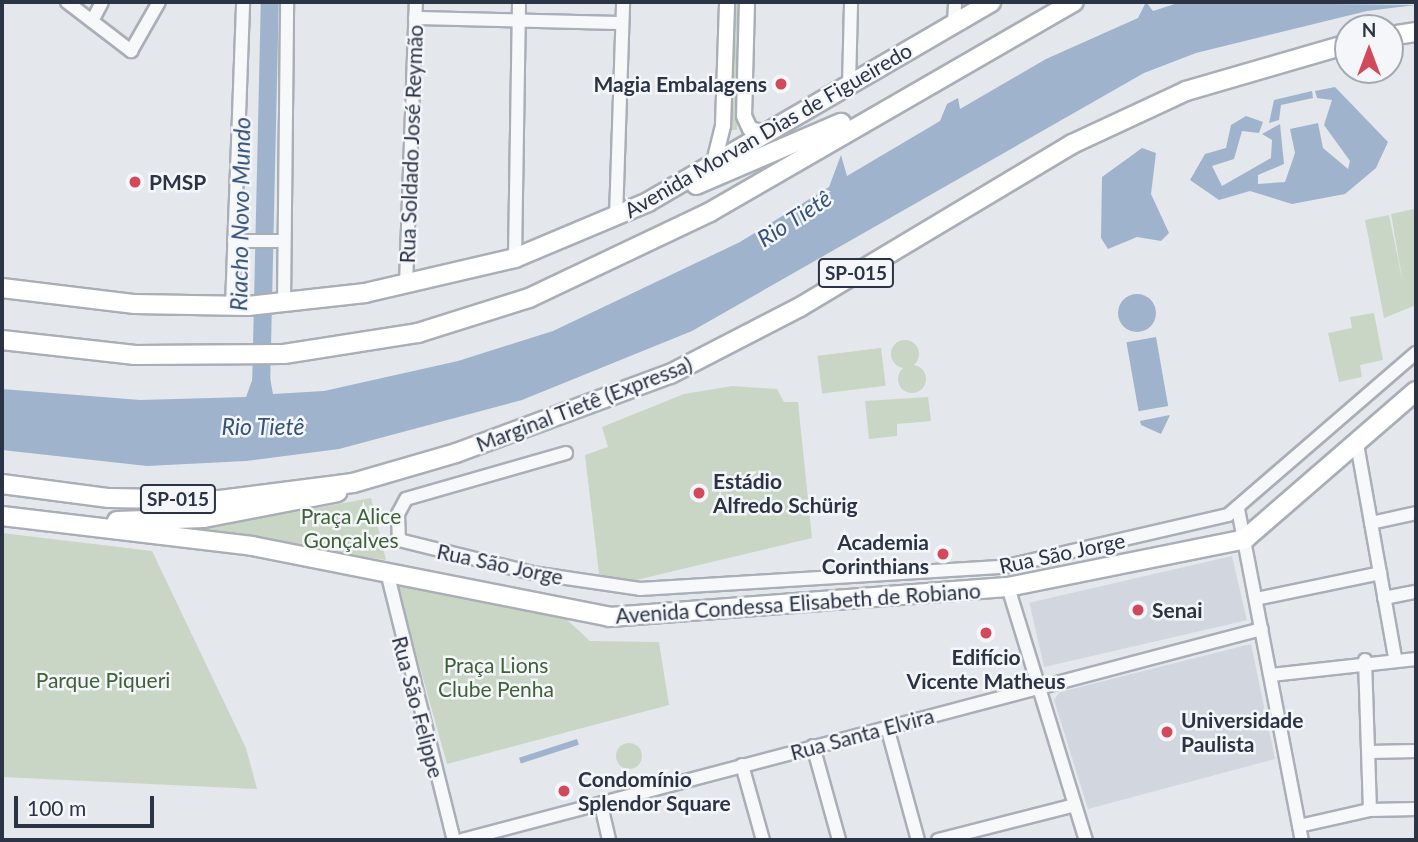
<!DOCTYPE html>
<meta charset="utf-8">
<style>
body{margin:0}
#map{position:relative;width:1418px;height:842px;overflow:hidden;background:#e4e7ec;font-family:Lato,sans-serif}
div>[style]{position:absolute}
.built>*{inset:0;background:#d2d6de;transform-origin:0 0}
.green>*{inset:0;background:#c9d6c5;transform-origin:0 0}
.round{border-radius:50%}
.water>*{inset:0;background:#9fb4cc;transform-origin:0 0}
.river>*{height:18px;margin:-9px;padding:0 9px;transform-origin:9px;border-radius:9px;background:#9fb4cc}
.roads{filter:drop-shadow(2px 0 #a9aeb7) drop-shadow(-2px 0 #a9aeb7) drop-shadow(0 2px #a9aeb7) drop-shadow(0 -2px #a9aeb7)}
.minor>*{height:12px;margin:-6px;padding:0 6px;transform-origin:6px;border-radius:6px;background:#f7f8fa}
.major>*{height:14px;margin:-7px;padding:0 7px;transform-origin:7px;border-radius:7px;background:#fff}
.highway>*{height:18px;margin:-9px;padding:0 9px;transform-origin:9px;border-radius:9px;background:#fff}
.dots>*{width:19px;height:19px;translate:-50% -50%;box-sizing:border-box;border:4px solid #f4f6f9;border-radius:50%}
span{translate:-50% -50%;white-space:nowrap;text-align:center;line-height:1.15;-webkit-text-stroke:5px #f4f6f9;paint-order:stroke}
.shield-label span{padding:2px 5px;background:#f4f6f9;border:2px solid;border-radius:5px;-webkit-text-stroke-width:0}
.shield-label{font-size:19px;color:#2b3445;font-weight:700}
.poi-label{font-size:21px;color:#2b3445;font-weight:700}
.right{translate:-100% -50%;text-align:right}
.left{translate:0 -50%;text-align:left}
.street-label{font-size:21px;color:#2b3445}
.park-label{font-size:21px;color:#3f6138}
.water-label{font-size:23px;color:#34527a;font-style:italic}
.frame{position:absolute;inset:0;border:4px solid #2b3445;pointer-events:none}
.north{position:absolute;left:1334px;top:14px;width:70px;height:70px;box-sizing:border-box;background:#f4f6f9;border:2px solid #a4a8b1;border-radius:50%;rotate:0deg;font-size:19px;font-weight:700;line-height:28px;text-align:center;color:#2b3445}
.north::after{content:'';display:block;margin:auto;width:24px;height:32px;background:#d1495b;clip-path:polygon(50% 0,100% 100%,50% 72%,0 100%)}
.scale{position:absolute;left:14px;top:796px;width:140px;height:32px;box-sizing:border-box;border:4px solid #2b3445;border-top:0;padding-left:9px;font-size:21px;line-height:24px;white-space:nowrap;color:#2b3445;-webkit-text-stroke:5px #f4f6f9;paint-order:stroke}
</style>
<div id="map">
<div class="built">
<div style="left:1232px;top:556px;width:66px;height:208px;rotate:77deg"></div>
<div style="clip-path:polygon(1251px 644px,1275px 759px,1088px 809px,1054px 700px,1060px 692px)"></div>
</div>
<div class="green">
<div style="clip-path:polygon(735px 2px,740px 2px,737px 130px,731px 130px)"></div>
<div style="clip-path:polygon(1414px 209px,1416px 305px,1384px 318px,1365px 220px,1389px 215px,1403px 283px,1391px 214px)"></div>
<div style="clip-path:polygon(1374px 313px,1383px 360px,1360px 365px,1362px 377px,1339px 382px,1328px 333px,1352px 328px,1350px 317px)"></div>
<div class="round" style="left:891px;top:340px;width:28px;height:28px"></div>
<div style="left:881px;top:348px;width:38px;height:64px;rotate:83deg"></div>
<div class="round" style="left:898px;top:365px;width:28px;height:28px"></div>
<div style="clip-path:polygon(732px 386px,777px 389px,784px 402px,798px 402px,812px 538px,628px 582px,599px 574px,585px 455px,608px 447px,602px 427px,684px 394px)"></div>
<div style="clip-path:polygon(928px 397px,931px 421px,897px 424px,897px 436px,869px 439px,865px 401px)"></div>
<div style="clip-path:polygon(371px 498px,386px 560px,190px 531px)"></div>
<div style="clip-path:polygon(2px 533px,152px 551px,246px 748px,257px 789px,2px 777px)"></div>
<div style="clip-path:polygon(397px 585px,565px 618px,590px 641px,659px 642px,669px 705px,447px 764px)"></div>
<div class="round" style="left:616px;top:743px;width:26px;height:26px"></div>
</div>
<div class="water">
<div style="clip-path:polygon(1146px 2px,1153px 11px,1181px 2px,1416px 5px,1367px 11px,1196px 53px,1144px 73px,692px 331px,522px 400px,339px 449px,246px 461px,147px 466px,2px 450px,2px 389px,140px 400px,246px 397px,257px 367px,268px 367px,273px 394px,324px 391px,458px 361px,553px 331px,740px 242px,829px 187px,841px 155px,847px 176px,940px 121px,947px 104px,958px 98px,960px 109px,1046px 59px,1138px 18px)"></div>
<div style="clip-path:polygon(1335px 87px,1388px 142px,1376px 168px,1345px 194px,1292px 204px,1250px 191px,1219px 200px,1190px 180px,1205px 154px,1226px 148px,1231px 125px,1246px 116px,1263px 122px,1259px 133px,1242px 131px,1234px 159px,1212px 166px,1222px 186px,1271px 158px,1272px 140px,1262px 134px,1280px 124px,1284px 164px,1258px 175px,1258px 184px,1285px 182px,1295px 153px,1290px 129px,1318px 123px,1323px 148px,1348px 169px,1350px 161px,1324px 125px,1332px 100px,1317px 98px,1315px 91px)"></div>
<div style="clip-path:polygon(1312px 91px,1313px 98px,1281px 105px,1279px 120px,1269px 123px,1274px 100px)"></div>
<div style="clip-path:polygon(1142px 148px,1156px 153px,1151px 194px,1169px 233px,1161px 241px,1137px 237px,1108px 249px,1101px 238px,1102px 177px)"></div>
<div class="round" style="left:1118px;top:294px;width:38px;height:38px"></div>
<div style="left:1156px;top:337px;width:70px;height:30px;rotate:80deg"></div>
<div style="clip-path:polygon(1170px 415px,1161px 434px,1141px 425px,1140px 421px)"></div>
<div style="left:577px;top:739px;width:6px;height:61px;rotate:72deg"></div>
</div>
<div class="river">
<div style="left:261px;top:390px;width:388px;rotate:-88.7deg"></div>
</div>
<div class="roads">
<div class="minor">
<div style="left:67px;top:2px;width:81px;rotate:37.4deg"></div>
<div style="left:131px;top:51px;width:56px;rotate:-60.3deg"></div>
<div style="left:415px;top:18px;width:207px;rotate:1.4deg"></div>
<div style="left:92px;top:21px;width:21px;rotate:-62deg"></div>
<div style="left:954px;top:23px;width:21px;rotate:-87deg"></div>
<div style="left:849px;top:86px;width:84px;rotate:-88.6deg"></div>
<div style="left:616px;top:217px;width:215px;rotate:-88.1deg"></div>
<div style="left:234px;top:241px;width:50px"></div>
<div style="left:515px;top:258px;width:256px;rotate:-89.1deg"></div>
<div style="left:406px;top:285px;width:283px;rotate:-88deg"></div>
<div style="left:284px;top:303px;width:301px;rotate:-89.4deg"></div>
<div style="left:232px;top:306px;width:304px;rotate:-87.9deg"></div>
<div style="left:1357px;top:444px;width:217px;rotate:79.9deg"></div>
<div style="left:566px;top:453px;width:166px;rotate:164deg"></div>
<div style="left:406px;top:499px;width:17px;rotate:118deg"></div>
<div style="left:398px;top:514px;width:26px;rotate:88deg"></div>
<div style="left:399px;top:540px;width:137px;rotate:13.9deg"></div>
<div style="left:532px;top:573px;width:109px;rotate:8.4deg"></div>
<div style="left:640px;top:589px;width:364px;rotate:-3.5deg"></div>
<div style="left:1003px;top:567px;width:231px;rotate:-13deg"></div>
<div style="left:1228px;top:515px;width:248px;rotate:-40.8deg"></div>
<div style="left:1238px;top:509px;width:337px;rotate:79.1deg"></div>
<div style="left:1371px;top:523px;width:46px;rotate:-12.5deg"></div>
<div style="left:387px;top:572px;width:276px;rotate:76deg"></div>
<div style="left:1008px;top:587px;width:265px;rotate:72.9deg"></div>
<div style="left:1384px;top:598px;width:33px;rotate:-11deg"></div>
<div style="left:1256px;top:599px;width:127px;rotate:-11.8deg"></div>
<div style="left:1365px;top:660px;width:150px;rotate:88.1deg"></div>
<div style="left:1271px;top:675px;width:146px;rotate:-6.3deg"></div>
<div style="left:887px;top:727px;width:117px;rotate:74.7deg"></div>
<div style="left:813px;top:746px;width:98px;rotate:74.5deg"></div>
<div style="left:1369px;top:752px;width:47px;rotate:-1.2deg"></div>
<div style="left:742px;top:765px;width:78px;rotate:74.4deg"></div>
<div style="left:601px;top:805px;width:36px;rotate:77deg"></div>
<div style="left:1299px;top:826px;width:73px;rotate:-12.7deg"></div>
<div style="left:1370px;top:810px;width:46px;rotate:-1.2deg"></div>
<div style="left:462px;top:840px;width:827px;rotate:-14.78deg"></div>
<div style="left:938px;top:840px;width:141px;rotate:-14.3deg"></div>
</div>
<div class="major">
<div style="left:747px;top:2px;width:114px;rotate:91.5deg"></div>
<div style="left:744px;top:116px;width:14px;rotate:65deg"></div>
<div style="left:750px;top:129px;width:16px;rotate:14deg"></div>
<div style="left:714px;top:162px;width:38px;rotate:-76deg"></div>
<div style="left:723px;top:125px;width:123px;rotate:-88.1deg"></div>
</div>
<div class="highway">
<div style="left:1390px;top:36px;width:26px;rotate:-9deg"></div>
<div style="left:696px;top:185px;width:158px;rotate:-23.2deg"></div>
<div style="left:2px;top:288px;width:134px;rotate:6.9deg"></div>
<div style="left:135px;top:304px;width:113px;rotate:1deg"></div>
<div style="left:248px;top:306px;width:118px;rotate:-6.3deg"></div>
<div style="left:365px;top:293px;width:154px;rotate:-13.1deg"></div>
<div style="left:515px;top:258px;width:144px;rotate:-22.8deg"></div>
<div style="left:648px;top:202px;width:397px;rotate:-30.2deg"></div>
<div style="left:2px;top:340px;width:134px;rotate:6.4deg"></div>
<div style="left:135px;top:355px;width:149px;rotate:-0.4deg"></div>
<div style="left:284px;top:354px;width:136px;rotate:-8.9deg"></div>
<div style="left:418px;top:333px;width:116px;rotate:-17.5deg"></div>
<div style="left:529px;top:298px;width:200px;rotate:-25.4deg"></div>
<div style="left:710px;top:212px;width:420px;rotate:-30deg"></div>
<div style="left:2px;top:484px;width:108px;rotate:7.5deg"></div>
<div style="left:109px;top:498px;width:111px;rotate:1deg"></div>
<div style="left:220px;top:500px;width:134px;rotate:-7.3deg"></div>
<div style="left:353px;top:483px;width:107px;rotate:-16.2deg"></div>
<div style="left:456px;top:453px;width:228px;rotate:-20.3deg"></div>
<div style="left:670px;top:374px;width:146px;rotate:-27.3deg"></div>
<div style="left:800px;top:307px;width:317px;rotate:-30.9deg"></div>
<div style="left:1072px;top:144px;width:126px;rotate:-24.9deg"></div>
<div style="left:1186px;top:91px;width:169px;rotate:-16.2deg"></div>
<div style="left:2px;top:516px;width:252px;rotate:6.8deg"></div>
<div style="left:252px;top:546px;width:364px;rotate:11.2deg"></div>
<div style="left:609px;top:617px;width:400px;rotate:-4.3deg"></div>
<div style="left:1008px;top:587px;width:242px;rotate:-11.4deg"></div>
<div style="left:1245px;top:539px;width:226px;rotate:-40.9deg"></div>
<div style="left:117px;top:521px;width:87px;rotate:-2deg"></div>
<div style="left:204px;top:518px;width:136px;rotate:-11deg"></div>
</div>
</div>
<div class="dots">
<div style="left:781px;top:84px;background:#d1495b"></div>
<div style="left:135px;top:182px;background:#d1495b"></div>
<div style="left:699px;top:493px;background:#d1495b"></div>
<div style="left:943px;top:554px;background:#d1495b"></div>
<div style="left:1138px;top:610px;background:#d1495b"></div>
<div style="left:986px;top:633px;background:#d1495b"></div>
<div style="left:1167px;top:732px;background:#d1495b"></div>
<div style="left:564px;top:791px;background:#d1495b"></div>
</div>
<div class="shield-label">
<span style="left:856px;top:273px">SP-015</span>
<span style="left:178px;top:499px">SP-015</span>
</div>
<div class="poi-label">
<span class="right" style="left:767px;top:84px">Magia Embalagens</span>
<span class="left" style="left:149px;top:182px">PMSP</span>
<span class="left" style="left:713px;top:493px">Estádio<br>Alfredo Schürig</span>
<span class="right" style="left:929px;top:554px">Academia<br>Corinthians</span>
<span class="left" style="left:1152px;top:610px">Senai</span>
<span style="left:986px;top:669px">Edifício<br>Vicente Matheus</span>
<span class="left" style="left:1181px;top:732px">Universidade<br>Paulista</span>
<span class="left" style="left:578px;top:791px">Condomínio<br>Splendor Square</span>
</div>
<div class="street-label">
<span style="left:768px;top:130px;rotate:-30deg">Avenida Morvan Dias de Figueiredo</span>
<span style="left:411px;top:144px;rotate:-88deg">Rua Soldado José Reymão</span>
<span style="left:584px;top:404px;rotate:-21deg">Marginal Tietê (Expressa)</span>
<span style="left:1062px;top:553px;rotate:-12deg">Rua São Jorge</span>
<span style="left:500px;top:564px;rotate:12deg">Rua São Jorge</span>
<span style="left:798px;top:603px;rotate:-4deg">Avenida Condessa Elisabeth de Robiano</span>
<span style="left:418px;top:707px;rotate:75deg">Rua São Felippe</span>
<span style="left:862px;top:734px;rotate:-15deg">Rua Santa Elvira</span>
</div>
<div class="park-label">
<span style="left:351px;top:528px">Praça Alice<br>Gonçalves</span>
<span style="left:496px;top:677px">Praça Lions<br>Clube Penha</span>
<span style="left:103px;top:680px">Parque Piqueri</span>
</div>
<div class="water-label">
<span style="left:240px;top:214px;rotate:-89deg">Riacho Novo Mundo</span>
<span style="left:794px;top:218px;rotate:-33deg">Rio Tietê</span>
<span style="left:263px;top:426px">Rio Tietê</span>
</div>
<div class="frame"></div>
<div class="north">N</div>
<div class="scale">100 m</div>
</div>
